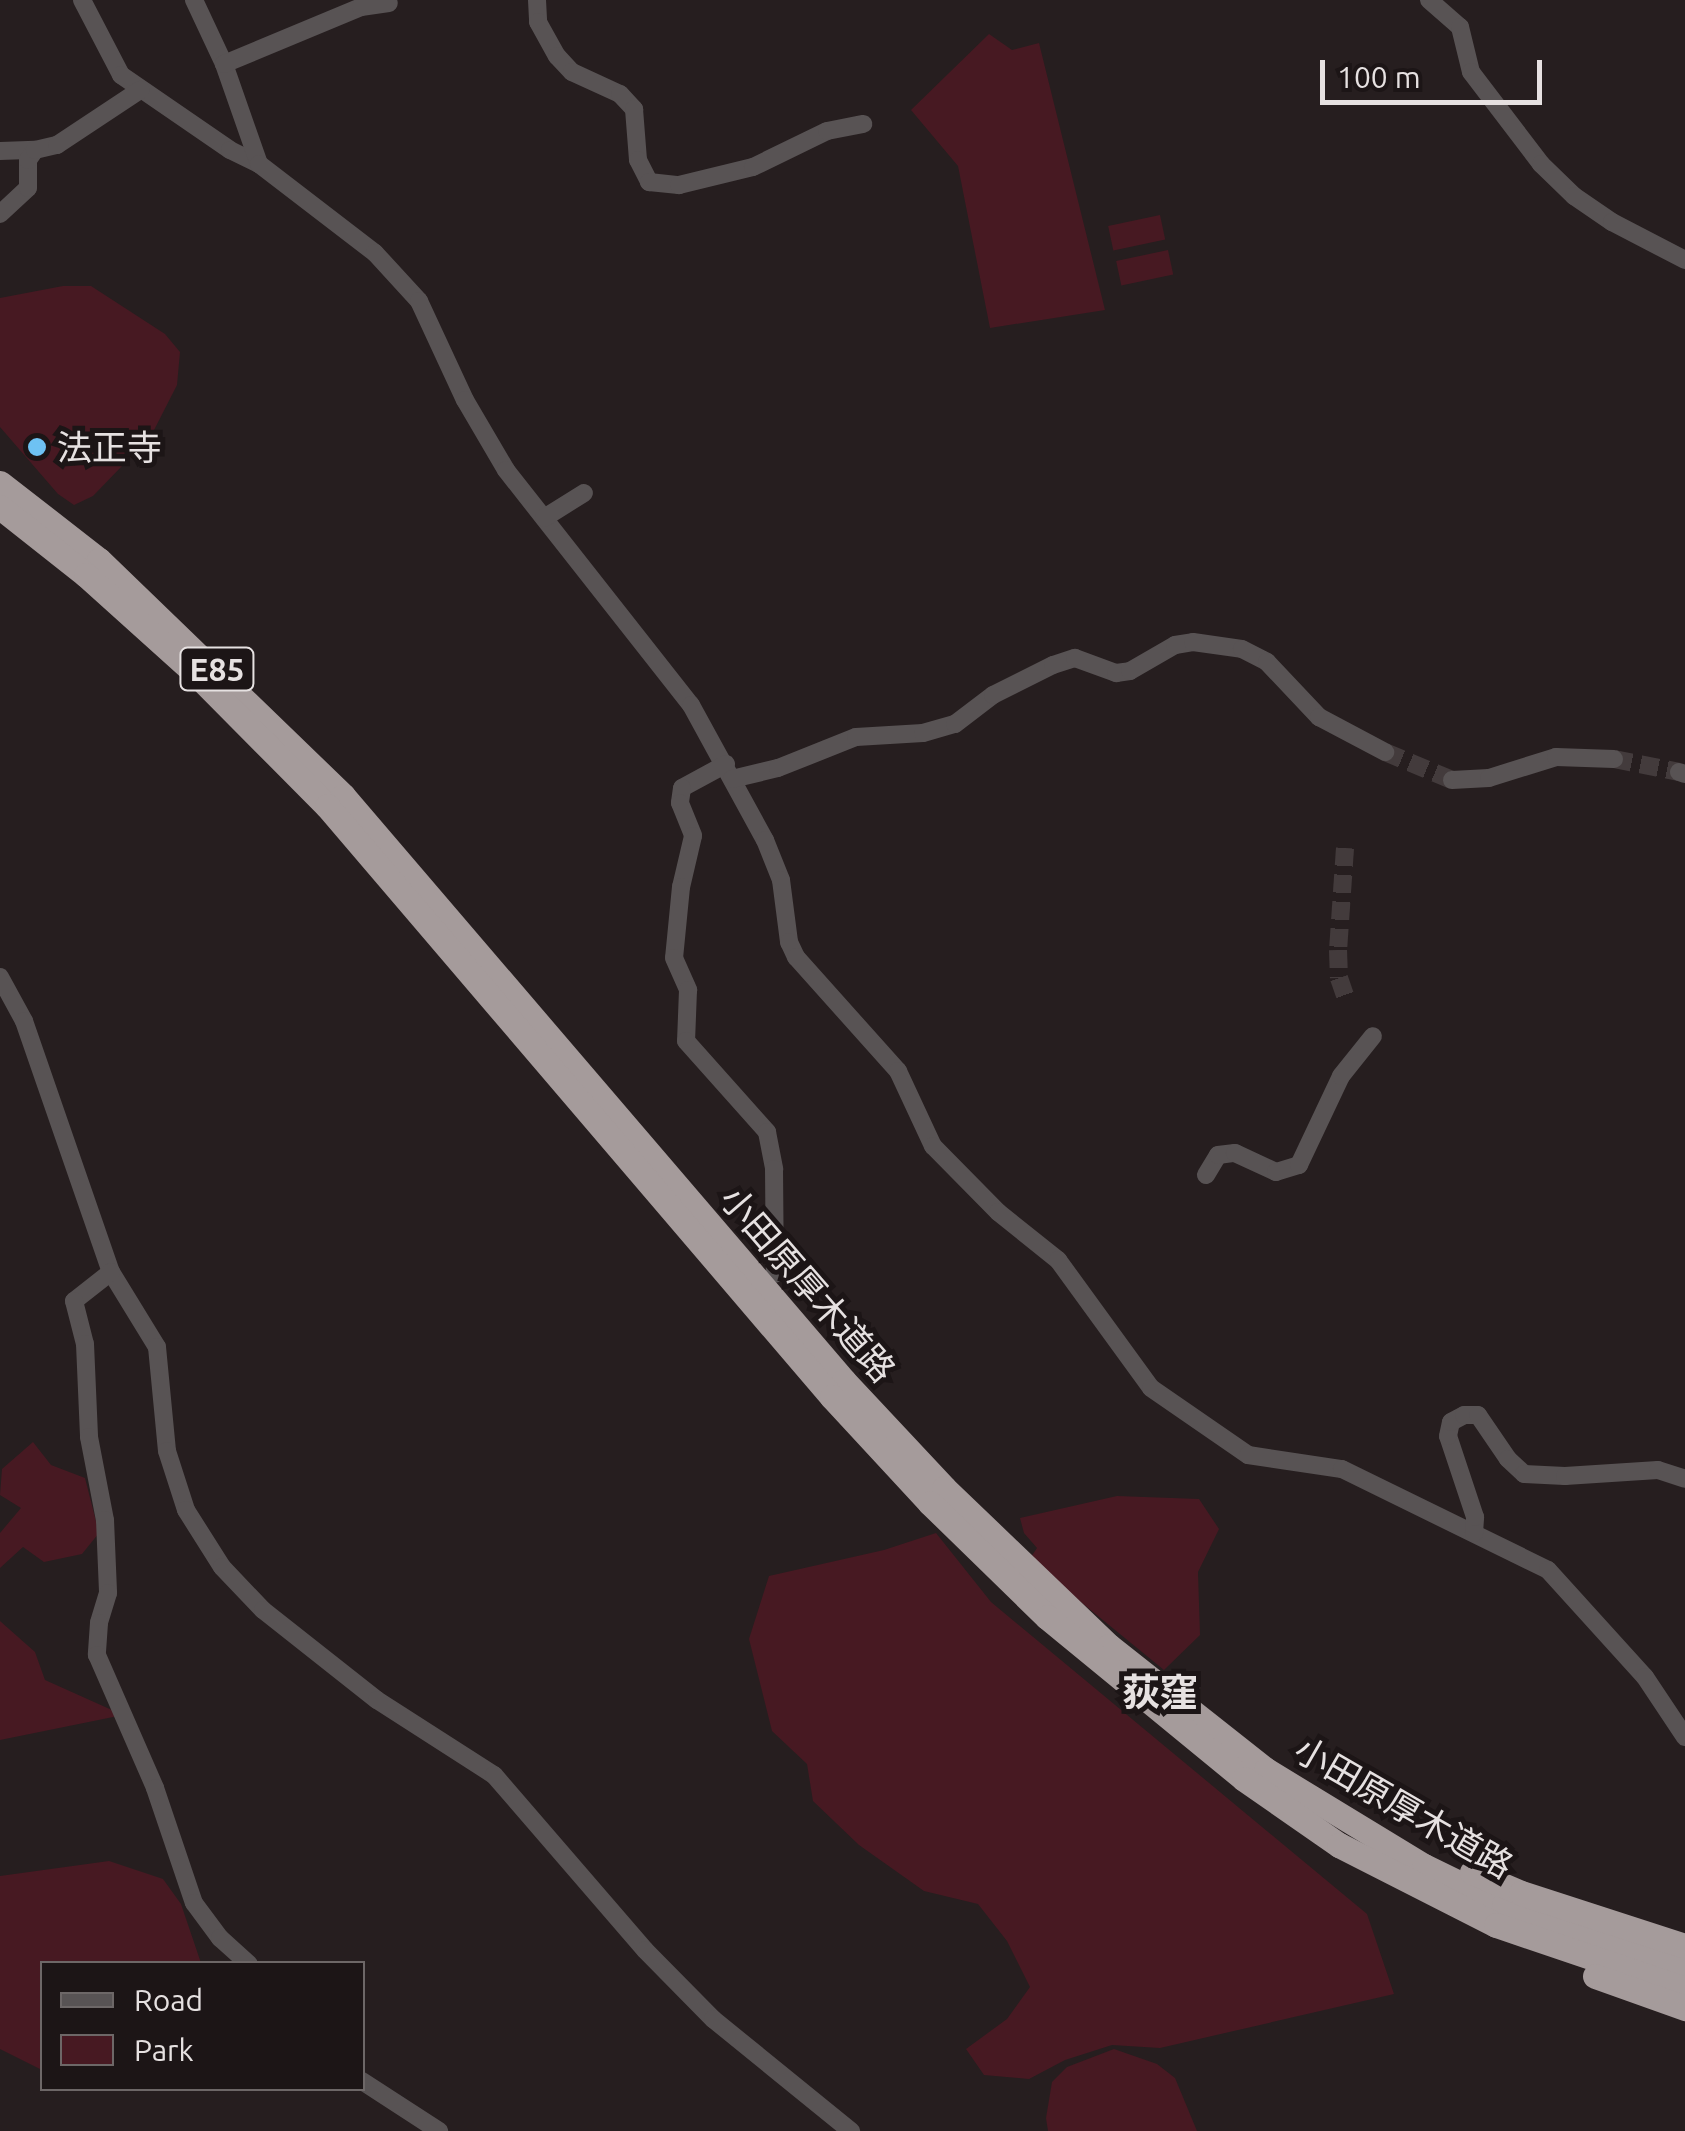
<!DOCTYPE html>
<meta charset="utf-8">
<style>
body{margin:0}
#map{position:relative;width:1685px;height:2131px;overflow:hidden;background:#261e1f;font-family:Ubuntu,"Noto Sans JP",sans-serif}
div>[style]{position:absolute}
.green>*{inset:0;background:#471922;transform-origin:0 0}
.minor-tunnel>*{height:18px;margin-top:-9px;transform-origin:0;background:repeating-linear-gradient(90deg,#433b3c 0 18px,transparent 0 27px)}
.minor>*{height:18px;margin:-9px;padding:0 9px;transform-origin:9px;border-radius:9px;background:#585354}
.highway>*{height:25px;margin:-12.5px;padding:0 12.5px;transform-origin:12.5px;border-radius:12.5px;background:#a59b9b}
.dots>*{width:28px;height:28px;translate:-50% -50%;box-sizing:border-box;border:5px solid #1c1516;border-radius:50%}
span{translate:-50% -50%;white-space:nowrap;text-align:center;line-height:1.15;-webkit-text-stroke:10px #1c1516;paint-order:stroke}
.shield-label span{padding:2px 8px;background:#1c1516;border:2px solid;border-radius:8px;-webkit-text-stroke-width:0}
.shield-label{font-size:32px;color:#e6e1e1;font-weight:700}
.poi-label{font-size:35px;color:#e6e1e1}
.left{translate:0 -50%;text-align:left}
.street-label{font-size:35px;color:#e6e1e1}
.neighbourhood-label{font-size:38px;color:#e6e1e1;font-weight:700}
.legend{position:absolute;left:40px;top:1961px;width:325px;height:130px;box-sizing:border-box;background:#1c1516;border:2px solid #6d6767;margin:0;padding:12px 18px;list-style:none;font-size:30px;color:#e6e1e1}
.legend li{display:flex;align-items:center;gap:20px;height:50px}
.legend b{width:50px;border:2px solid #6d6767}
.scale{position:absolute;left:1320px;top:60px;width:222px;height:45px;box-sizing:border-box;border:5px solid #e6e1e1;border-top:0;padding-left:12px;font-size:30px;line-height:35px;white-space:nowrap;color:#e6e1e1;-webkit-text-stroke:8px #1c1516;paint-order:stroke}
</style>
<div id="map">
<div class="green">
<div style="clip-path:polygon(989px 34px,1012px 50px,1039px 43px,1105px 310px,990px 328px,958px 166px,911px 110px)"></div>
<div style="left:1160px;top:215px;width:25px;height:53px;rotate:78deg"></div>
<div style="left:1168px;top:250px;width:25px;height:53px;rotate:78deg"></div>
<div style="clip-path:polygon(63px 286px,91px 286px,165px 334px,180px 352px,177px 385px,151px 436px,93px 496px,74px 505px,58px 494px,0 427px,0 298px)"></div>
<div style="clip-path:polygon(33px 1442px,51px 1465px,85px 1478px,99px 1533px,82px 1554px,44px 1562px,23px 1547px,0 1568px,0 1533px,21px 1508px,0 1495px,2px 1469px)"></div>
<div style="clip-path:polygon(1117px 1496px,1199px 1499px,1219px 1529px,1198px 1572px,1200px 1635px,1164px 1670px,1038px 1567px,1031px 1557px,1037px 1548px,1024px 1533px,1020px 1518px)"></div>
<div style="clip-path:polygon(936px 1533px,991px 1602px,1367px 1914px,1394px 1994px,1160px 2048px,1112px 2045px,1065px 2060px,1029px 2079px,984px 2075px,966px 2049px,1007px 2019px,1030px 1987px,1007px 1941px,978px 1904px,924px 1891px,859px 1845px,813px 1801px,807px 1764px,772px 1731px,749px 1639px,769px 1576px,884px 1550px)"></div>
<div style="clip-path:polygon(0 1621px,35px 1652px,45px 1680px,123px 1715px,0 1740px)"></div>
<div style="clip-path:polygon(109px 1861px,163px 1879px,181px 1904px,201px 1963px,42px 1964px,42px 2070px,0 2049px,0 1876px)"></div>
<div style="clip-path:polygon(1114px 2049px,1157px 2064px,1175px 2078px,1197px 2131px,1048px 2131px,1046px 2118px,1052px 2082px,1067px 2067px)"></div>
</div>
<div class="minor-tunnel">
<div style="left:1385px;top:752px;width:73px;rotate:22.7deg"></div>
<div style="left:1614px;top:759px;width:66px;rotate:11.3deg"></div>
<div style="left:1345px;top:848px;width:102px;rotate:93.9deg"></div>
<div style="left:1338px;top:950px;width:28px;rotate:88deg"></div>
<div style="left:1339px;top:978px;width:24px;rotate:71deg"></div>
</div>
<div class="minor">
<div style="left:82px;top:0;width:85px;rotate:62.5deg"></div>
<div style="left:121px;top:75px;width:132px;rotate:34.5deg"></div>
<div style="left:230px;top:150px;width:32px;rotate:26deg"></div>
<div style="left:194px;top:0;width:71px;rotate:64.9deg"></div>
<div style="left:224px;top:64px;width:106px;rotate:70.7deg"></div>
<div style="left:259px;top:164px;width:146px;rotate:37.5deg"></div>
<div style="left:375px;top:253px;width:65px;rotate:47.5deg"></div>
<div style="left:419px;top:301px;width:109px;rotate:65.1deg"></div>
<div style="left:465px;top:400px;width:81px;rotate:59.6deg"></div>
<div style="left:506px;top:470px;width:299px;rotate:51.8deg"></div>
<div style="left:691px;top:705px;width:154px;rotate:61.3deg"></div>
<div style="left:765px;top:840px;width:43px;rotate:68.2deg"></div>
<div style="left:781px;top:880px;width:63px;rotate:82.6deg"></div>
<div style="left:789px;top:942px;width:17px;rotate:65deg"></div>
<div style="left:796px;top:957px;width:153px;rotate:48.2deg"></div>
<div style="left:898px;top:1071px;width:83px;rotate:65deg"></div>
<div style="left:933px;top:1146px;width:93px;rotate:45.4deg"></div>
<div style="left:998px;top:1212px;width:77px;rotate:38.7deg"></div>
<div style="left:1058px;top:1260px;width:158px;rotate:54deg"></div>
<div style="left:1151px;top:1388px;width:118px;rotate:34.6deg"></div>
<div style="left:1248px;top:1455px;width:95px;rotate:8.5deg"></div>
<div style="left:1342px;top:1469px;width:229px;rotate:26.1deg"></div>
<div style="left:1548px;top:1570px;width:144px;rotate:47.8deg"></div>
<div style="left:1645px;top:1677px;width:72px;rotate:56.3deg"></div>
<div style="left:537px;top:0;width:22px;rotate:87deg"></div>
<div style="left:538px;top:22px;width:39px;rotate:61deg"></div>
<div style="left:557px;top:56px;width:22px;rotate:47deg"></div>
<div style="left:572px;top:72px;width:53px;rotate:24.6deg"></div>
<div style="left:620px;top:94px;width:21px;rotate:47deg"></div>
<div style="left:634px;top:109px;width:51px;rotate:85.5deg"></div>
<div style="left:638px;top:160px;width:25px;rotate:63deg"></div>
<div style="left:649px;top:182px;width:30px;rotate:6deg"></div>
<div style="left:679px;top:185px;width:76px;rotate:-13.7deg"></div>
<div style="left:753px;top:167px;width:82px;rotate:-25.9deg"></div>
<div style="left:827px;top:131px;width:37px;rotate:-11deg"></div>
<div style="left:1429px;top:0;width:41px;rotate:41.1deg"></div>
<div style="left:1460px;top:27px;width:46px;rotate:76.3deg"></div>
<div style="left:1471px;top:72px;width:116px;rotate:52.7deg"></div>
<div style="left:1541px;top:164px;width:46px;rotate:44.1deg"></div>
<div style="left:1574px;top:196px;width:46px;rotate:34.4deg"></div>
<div style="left:1612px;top:222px;width:82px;rotate:27.5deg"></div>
<div style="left:224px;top:64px;width:148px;rotate:-22.6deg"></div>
<div style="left:361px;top:7px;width:28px;rotate:-8deg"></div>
<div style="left:0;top:151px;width:35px;rotate:-2deg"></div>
<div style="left:0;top:214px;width:38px;rotate:-43deg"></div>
<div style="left:28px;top:188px;width:28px;rotate:-90deg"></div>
<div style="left:28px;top:160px;width:12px;rotate:-55deg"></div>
<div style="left:35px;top:150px;width:23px;rotate:-13deg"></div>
<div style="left:57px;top:145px;width:100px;rotate:-33.5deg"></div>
<div style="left:544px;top:518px;width:47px;rotate:-32deg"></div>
<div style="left:726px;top:764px;width:50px;rotate:151.4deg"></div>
<div style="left:682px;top:788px;width:15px;rotate:98deg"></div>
<div style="left:680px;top:803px;width:35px;rotate:68deg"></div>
<div style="left:693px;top:836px;width:52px;rotate:103.2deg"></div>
<div style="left:681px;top:887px;width:71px;rotate:95.6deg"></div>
<div style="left:674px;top:958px;width:35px;rotate:66deg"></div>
<div style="left:688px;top:990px;width:51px;rotate:92.2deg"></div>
<div style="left:686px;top:1041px;width:122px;rotate:48.3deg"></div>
<div style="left:767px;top:1132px;width:38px;rotate:79deg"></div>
<div style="left:774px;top:1169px;width:105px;rotate:89.5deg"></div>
<div style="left:1679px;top:772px;width:6px;rotate:18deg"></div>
<div style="left:732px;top:779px;width:47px;rotate:-13.4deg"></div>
<div style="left:778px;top:768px;width:84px;rotate:-21.7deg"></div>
<div style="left:856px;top:737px;width:67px;rotate:-3.4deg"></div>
<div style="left:923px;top:733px;width:33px;rotate:-16deg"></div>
<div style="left:955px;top:724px;width:48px;rotate:-37.3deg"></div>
<div style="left:993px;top:695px;width:67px;rotate:-26.6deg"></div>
<div style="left:1053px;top:665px;width:23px;rotate:-18deg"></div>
<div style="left:1075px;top:658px;width:44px;rotate:20.1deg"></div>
<div style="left:1116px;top:673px;width:14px;rotate:-8deg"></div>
<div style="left:1130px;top:671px;width:52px;rotate:-30deg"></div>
<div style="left:1175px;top:645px;width:18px;rotate:-9deg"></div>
<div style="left:1193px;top:642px;width:49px;rotate:8.1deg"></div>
<div style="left:1242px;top:649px;width:28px;rotate:27deg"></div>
<div style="left:1267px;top:662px;width:76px;rotate:46.6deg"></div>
<div style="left:1319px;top:717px;width:75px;rotate:27.9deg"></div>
<div style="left:1452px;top:780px;width:37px;rotate:-3deg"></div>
<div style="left:1489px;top:778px;width:70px;rotate:-17.4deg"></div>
<div style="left:1556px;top:757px;width:58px;rotate:2deg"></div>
<div style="left:0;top:977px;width:50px;rotate:61.4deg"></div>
<div style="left:24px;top:1021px;width:266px;rotate:70.9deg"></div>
<div style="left:111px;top:1272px;width:88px;rotate:58.5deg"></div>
<div style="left:157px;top:1347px;width:104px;rotate:84.5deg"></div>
<div style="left:167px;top:1451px;width:62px;rotate:72.1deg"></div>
<div style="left:186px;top:1510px;width:67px;rotate:57.7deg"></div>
<div style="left:222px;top:1567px;width:59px;rotate:46.4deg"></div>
<div style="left:263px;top:1610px;width:145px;rotate:38.3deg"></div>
<div style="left:377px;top:1700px;width:139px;rotate:32.7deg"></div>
<div style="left:494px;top:1775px;width:231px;rotate:49.2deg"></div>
<div style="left:645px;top:1950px;width:97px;rotate:45.4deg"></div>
<div style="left:713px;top:2019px;width:178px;rotate:39.1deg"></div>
<div style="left:1206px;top:1175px;width:23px;rotate:-59deg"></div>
<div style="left:1218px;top:1155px;width:17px;rotate:-7deg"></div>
<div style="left:1235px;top:1153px;width:45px;rotate:24.9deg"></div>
<div style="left:1276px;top:1172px;width:24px;rotate:-17deg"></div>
<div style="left:1299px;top:1165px;width:98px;rotate:-64.7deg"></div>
<div style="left:1341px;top:1076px;width:51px;rotate:-51.3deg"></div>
<div style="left:111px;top:1272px;width:47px;rotate:141.9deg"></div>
<div style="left:74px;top:1301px;width:44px;rotate:75.7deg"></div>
<div style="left:85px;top:1344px;width:93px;rotate:87.5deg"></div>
<div style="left:89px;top:1437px;width:85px;rotate:79.1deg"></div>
<div style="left:105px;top:1520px;width:73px;rotate:87.6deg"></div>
<div style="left:108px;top:1593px;width:31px;rotate:107deg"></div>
<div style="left:99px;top:1623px;width:32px;rotate:94deg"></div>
<div style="left:97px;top:1655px;width:145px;rotate:66.4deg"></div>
<div style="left:155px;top:1788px;width:121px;rotate:71.3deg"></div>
<div style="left:194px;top:1903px;width:44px;rotate:53.4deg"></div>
<div style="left:220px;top:1938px;width:39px;rotate:42deg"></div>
<div style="left:1474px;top:1533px;width:16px;rotate:-86deg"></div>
<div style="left:1475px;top:1517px;width:85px;rotate:-108.4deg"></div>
<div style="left:1448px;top:1436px;width:14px;rotate:-78deg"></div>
<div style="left:1451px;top:1422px;width:15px;rotate:-28deg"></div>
<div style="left:1464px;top:1415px;width:14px"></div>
<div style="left:1478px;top:1415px;width:53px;rotate:55.7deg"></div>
<div style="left:1508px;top:1459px;width:22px;rotate:43deg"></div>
<div style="left:1524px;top:1474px;width:41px;rotate:2.8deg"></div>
<div style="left:1565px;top:1476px;width:93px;rotate:-3.7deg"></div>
<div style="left:1658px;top:1470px;width:28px;rotate:18deg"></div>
<div style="left:362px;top:2081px;width:92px;rotate:33deg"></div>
</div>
<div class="highway">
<div style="left:0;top:483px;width:125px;rotate:37.9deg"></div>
<div style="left:99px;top:560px;width:339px;rotate:44deg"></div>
<div style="left:343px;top:796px;width:770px;rotate:49.42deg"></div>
<div style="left:844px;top:1381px;width:146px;rotate:46.9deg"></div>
<div style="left:944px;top:1488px;width:228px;rotate:43.8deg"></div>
<div style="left:1109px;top:1646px;width:200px;rotate:38.3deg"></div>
<div style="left:1266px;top:1770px;width:185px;rotate:31.3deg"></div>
<div style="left:1424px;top:1866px;width:89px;rotate:26deg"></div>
<div style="left:1504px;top:1905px;width:192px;rotate:19.5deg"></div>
<div style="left:0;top:507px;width:110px;rotate:38.3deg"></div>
<div style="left:86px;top:575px;width:151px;rotate:42deg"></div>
<div style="left:198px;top:676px;width:183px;rotate:45.2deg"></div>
<div style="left:327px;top:806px;width:777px;rotate:49.49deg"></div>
<div style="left:832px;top:1397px;width:144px;rotate:47.2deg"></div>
<div style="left:930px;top:1503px;width:163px;rotate:44.3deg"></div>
<div style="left:1047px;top:1617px;width:255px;rotate:39.4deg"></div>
<div style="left:1244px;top:1779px;width:116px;rotate:34.8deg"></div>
<div style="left:1339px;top:1845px;width:176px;rotate:27deg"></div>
<div style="left:1496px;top:1925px;width:200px;rotate:18.7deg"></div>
<div style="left:1472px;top:1872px;width:53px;rotate:23.2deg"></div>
<div style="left:1521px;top:1893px;width:172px;rotate:17.9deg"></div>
<div style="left:1595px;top:1976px;width:96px;rotate:19.6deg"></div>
</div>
<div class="dots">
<div style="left:37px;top:447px;background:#6ec2f3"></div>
</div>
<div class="shield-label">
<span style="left:217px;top:669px">E85</span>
</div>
<div class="poi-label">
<span class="left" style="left:57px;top:447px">法正寺</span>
</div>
<div class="street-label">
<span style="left:808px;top:1284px;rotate:49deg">小田原厚木道路</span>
<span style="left:1404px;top:1807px;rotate:30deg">小田原厚木道路</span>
</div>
<div class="neighbourhood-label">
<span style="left:1160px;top:1693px">荻窪</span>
</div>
<ul class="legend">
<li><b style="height:12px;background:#585354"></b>Road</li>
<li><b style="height:28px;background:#471922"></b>Park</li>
</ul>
<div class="scale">100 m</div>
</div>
